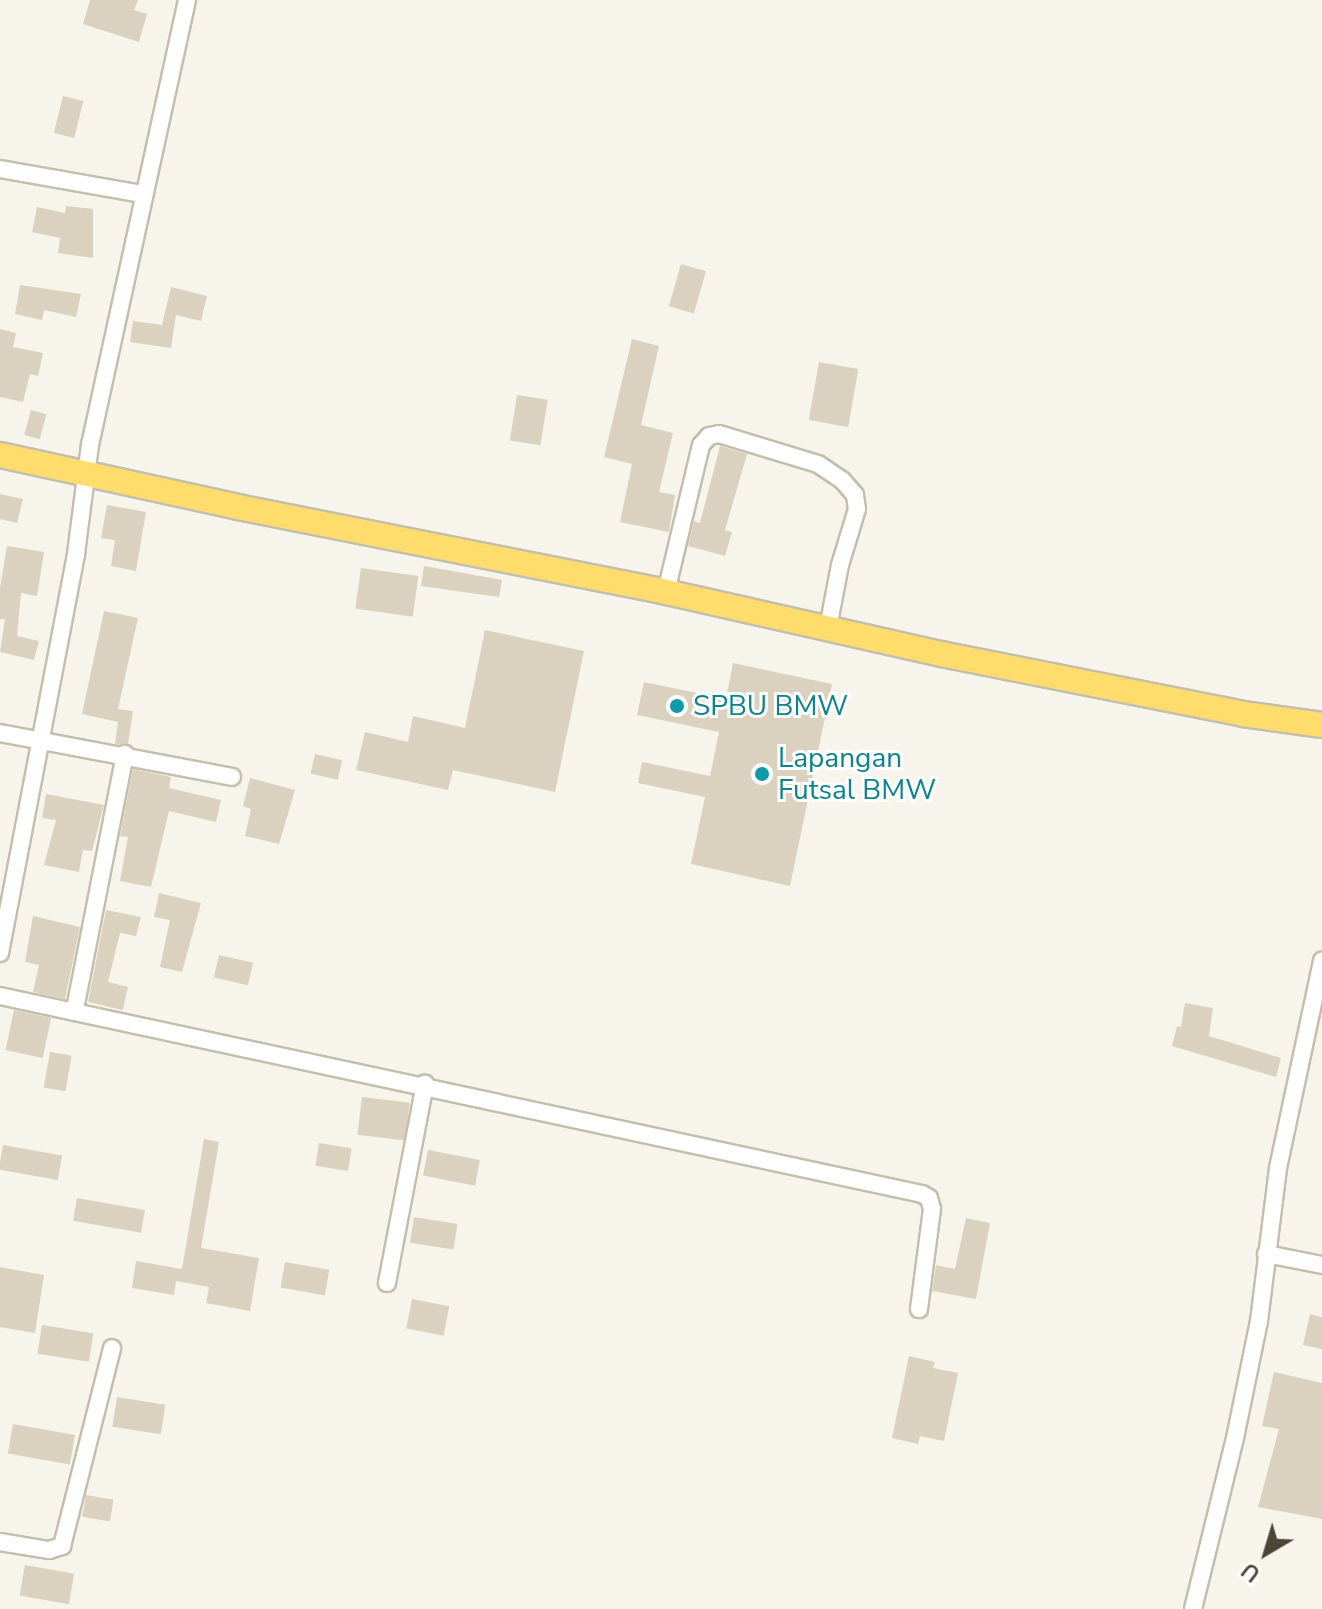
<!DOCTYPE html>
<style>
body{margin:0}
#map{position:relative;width:1322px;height:1609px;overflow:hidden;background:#f7f4eb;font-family:"Nunito Sans",sans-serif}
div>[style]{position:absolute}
.building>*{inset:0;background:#dad2be;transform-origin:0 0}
.roads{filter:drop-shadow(2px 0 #c4beac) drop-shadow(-2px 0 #c4beac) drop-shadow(0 2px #c4beac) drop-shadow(0 -2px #c4beac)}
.minor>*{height:16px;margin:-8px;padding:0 8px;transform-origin:8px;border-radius:8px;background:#fff}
.highway>*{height:24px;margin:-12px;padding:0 12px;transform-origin:12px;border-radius:12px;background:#ffdd6d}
.dots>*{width:22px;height:22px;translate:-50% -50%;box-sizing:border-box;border:4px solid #fff;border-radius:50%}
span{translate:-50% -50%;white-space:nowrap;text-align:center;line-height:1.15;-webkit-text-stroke:6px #fff;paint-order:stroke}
.culture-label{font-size:28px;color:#0d838f}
.left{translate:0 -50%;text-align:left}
.north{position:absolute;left:1226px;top:1513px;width:80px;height:80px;-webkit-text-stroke:6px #fff;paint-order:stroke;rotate:218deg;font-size:22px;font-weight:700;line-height:32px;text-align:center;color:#4c4637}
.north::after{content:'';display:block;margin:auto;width:28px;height:36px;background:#4c4637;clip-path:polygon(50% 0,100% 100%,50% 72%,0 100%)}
</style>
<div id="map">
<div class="building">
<div style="clip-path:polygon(90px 0,138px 0,134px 10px,147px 14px,139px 42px,83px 24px)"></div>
<div style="left:63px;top:96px;width:21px;height:38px;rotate:14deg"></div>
<div style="clip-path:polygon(66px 206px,93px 209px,93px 258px,58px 253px,60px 238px,32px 232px,37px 207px,65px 213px)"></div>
<div style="left:681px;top:264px;width:26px;height:44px;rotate:16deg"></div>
<div style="clip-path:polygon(20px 285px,81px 294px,76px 317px,44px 310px,42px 320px,15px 314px)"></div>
<div style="clip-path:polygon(171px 287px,207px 296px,201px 321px,176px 315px,171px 348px,130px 342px,133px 321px,162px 325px)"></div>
<div style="clip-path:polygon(0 329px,16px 333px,13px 347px,43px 353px,38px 376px,30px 374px,23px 402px,0 397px)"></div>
<div style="clip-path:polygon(632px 339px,659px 346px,641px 425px,673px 433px,659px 492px,675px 495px,669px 532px,620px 522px,632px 464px,604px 457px)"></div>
<div style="left:819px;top:362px;width:40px;height:59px;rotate:10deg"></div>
<div style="left:517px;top:395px;width:31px;height:46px;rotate:9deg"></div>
<div style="left:31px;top:410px;width:16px;height:26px;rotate:15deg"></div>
<div style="clip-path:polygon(720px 446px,747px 454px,725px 530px,732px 532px,725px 556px,688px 546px,694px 521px,700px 523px)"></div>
<div style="clip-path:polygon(0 494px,23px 499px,17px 523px,0 519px)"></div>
<div style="clip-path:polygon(107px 505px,146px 512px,136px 571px,111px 566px,115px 540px,101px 538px)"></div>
<div style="clip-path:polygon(7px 546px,44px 552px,37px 596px,21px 593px,17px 636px,39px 641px,34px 660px,0 652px,5px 619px,0 619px,0 588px)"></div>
<div style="clip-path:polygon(424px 566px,502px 580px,499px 597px,421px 586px)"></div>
<div style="left:361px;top:568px;width:58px;height:41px;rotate:8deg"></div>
<div style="clip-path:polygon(104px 611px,138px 618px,118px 709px,133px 711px,128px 744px,115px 744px,118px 722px,82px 714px)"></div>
<div style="clip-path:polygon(485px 630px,584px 651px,555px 792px,453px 770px,448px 790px,356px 770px,365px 732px,408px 742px,413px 716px,465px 728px)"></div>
<div style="clip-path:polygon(733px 663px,832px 684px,790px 886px,691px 864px,705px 797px,638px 783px,642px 762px,710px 776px,719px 732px,637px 715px,644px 682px,726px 699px)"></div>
<div style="left:315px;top:754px;width:28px;height:20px;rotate:13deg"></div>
<div style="clip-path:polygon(133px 769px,171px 777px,169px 788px,221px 800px,216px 822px,169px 811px,151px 887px,120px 881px,128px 837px,120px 836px)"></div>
<div style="clip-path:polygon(250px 778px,295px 790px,279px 844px,245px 836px,251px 809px,243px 806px)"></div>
<div style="clip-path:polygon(46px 794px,104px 805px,92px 851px,83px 850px,79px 872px,44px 865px,56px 820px,42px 818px)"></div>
<div style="clip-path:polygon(159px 893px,201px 903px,182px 972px,160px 967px,170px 920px,154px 917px)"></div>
<div style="clip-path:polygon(106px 910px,141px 917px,136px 936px,120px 933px,108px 982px,128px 987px,123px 1010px,88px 1002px)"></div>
<div style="clip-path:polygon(33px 916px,80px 927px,65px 999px,33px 992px,39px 965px,25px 962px)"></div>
<div style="left:219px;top:955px;width:35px;height:23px;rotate:13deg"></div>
<div style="clip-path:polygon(1185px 1003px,1213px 1008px,1209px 1036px,1281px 1058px,1276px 1077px,1172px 1046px,1177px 1026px,1181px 1027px)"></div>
<div style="left:14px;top:1010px;width:38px;height:41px;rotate:12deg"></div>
<div style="left:50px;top:1052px;width:22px;height:36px;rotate:10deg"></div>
<div style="left:362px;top:1097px;width:48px;height:38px;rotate:7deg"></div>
<div style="clip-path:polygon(204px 1139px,219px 1142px,201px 1248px,259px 1258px,250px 1311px,206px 1303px,209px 1287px,176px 1281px,174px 1295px,132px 1288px,136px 1261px,182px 1269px)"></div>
<div style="left:319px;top:1143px;width:33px;height:23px;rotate:9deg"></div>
<div style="left:3px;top:1145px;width:60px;height:25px;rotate:10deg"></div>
<div style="left:428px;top:1150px;width:53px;height:26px;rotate:11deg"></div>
<div style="left:77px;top:1198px;width:69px;height:23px;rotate:10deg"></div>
<div style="left:414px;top:1217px;width:44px;height:26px;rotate:9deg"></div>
<div style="clip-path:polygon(966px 1218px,990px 1223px,976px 1299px,932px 1291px,936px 1265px,955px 1269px)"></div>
<div style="left:285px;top:1262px;width:45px;height:26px;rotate:10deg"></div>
<div style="clip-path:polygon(0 1267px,44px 1275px,35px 1333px,0 1327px)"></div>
<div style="left:412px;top:1299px;width:38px;height:30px;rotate:11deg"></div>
<div style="clip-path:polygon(1310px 1314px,1322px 1317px,1322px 1349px,1303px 1345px)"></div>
<div style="left:42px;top:1325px;width:52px;height:29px;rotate:9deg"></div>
<div style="clip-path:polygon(909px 1356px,935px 1362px,933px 1368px,958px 1373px,944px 1441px,920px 1436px,918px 1444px,892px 1438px)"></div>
<div style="clip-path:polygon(1274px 1372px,1322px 1383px,1322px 1519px,1258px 1507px,1279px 1429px,1262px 1426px)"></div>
<div style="left:117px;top:1397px;width:49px;height:30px;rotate:9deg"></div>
<div style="left:13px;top:1424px;width:63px;height:30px;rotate:10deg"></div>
<div style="left:86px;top:1495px;width:28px;height:22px;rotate:10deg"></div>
<div style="left:25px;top:1565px;width:50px;height:31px;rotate:10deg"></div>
</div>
<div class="roads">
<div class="minor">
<div style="left:0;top:169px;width:144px;rotate:10deg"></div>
<div style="left:666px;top:592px;width:151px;rotate:-76.6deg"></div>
<div style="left:701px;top:445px;width:12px;rotate:-48deg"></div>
<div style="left:709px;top:436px;width:10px;rotate:-11deg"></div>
<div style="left:719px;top:434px;width:103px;rotate:16.9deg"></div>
<div style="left:818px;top:464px;width:29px;rotate:34deg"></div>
<div style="left:842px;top:480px;width:20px;rotate:49deg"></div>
<div style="left:855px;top:495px;width:14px;rotate:82deg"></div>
<div style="left:857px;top:509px;width:59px;rotate:106.9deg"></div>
<div style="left:840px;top:565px;width:64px;rotate:100.8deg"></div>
<div style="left:0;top:733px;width:236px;rotate:10.7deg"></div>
<div style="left:0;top:953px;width:406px;rotate:-79.2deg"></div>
<div style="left:76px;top:554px;width:110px;rotate:-82.7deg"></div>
<div style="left:90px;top:445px;width:455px;rotate:-77.7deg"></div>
<div style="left:0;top:996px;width:943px;rotate:12.12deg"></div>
<div style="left:922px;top:1194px;width:8px;rotate:30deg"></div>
<div style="left:929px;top:1198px;width:11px;rotate:75deg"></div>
<div style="left:932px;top:1209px;width:101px;rotate:97.4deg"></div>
<div style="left:75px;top:1009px;width:260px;rotate:-78.9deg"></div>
<div style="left:1266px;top:1254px;width:57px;rotate:11.1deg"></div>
<div style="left:387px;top:1283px;width:203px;rotate:-79.2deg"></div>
<div style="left:0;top:1542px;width:50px;rotate:9.3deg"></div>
<div style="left:49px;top:1550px;width:14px;rotate:-17deg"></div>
<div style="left:62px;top:1546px;width:204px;rotate:-75.8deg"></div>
<div style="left:1193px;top:1609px;width:176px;rotate:-76.2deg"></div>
<div style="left:1235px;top:1438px;width:119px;rotate:-78.4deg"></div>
<div style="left:1259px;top:1321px;width:154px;rotate:-82.9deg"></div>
<div style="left:1278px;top:1168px;width:212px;rotate:-78deg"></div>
</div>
<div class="highway">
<div style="left:0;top:455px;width:244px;rotate:12.3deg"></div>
<div style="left:238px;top:507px;width:436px;rotate:11.2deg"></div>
<div style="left:666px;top:592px;width:282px;rotate:12.7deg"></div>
<div style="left:941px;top:654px;width:308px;rotate:11.2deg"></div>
<div style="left:1243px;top:714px;width:80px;rotate:7.9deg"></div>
</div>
</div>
<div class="dots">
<div style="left:677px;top:706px;background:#0f9aa8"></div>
<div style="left:762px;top:774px;background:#0f9aa8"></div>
</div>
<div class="culture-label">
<span class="left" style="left:693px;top:706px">SPBU BMW</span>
<span class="left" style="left:778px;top:774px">Lapangan<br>Futsal BMW</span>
</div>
<div class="north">U</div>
</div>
